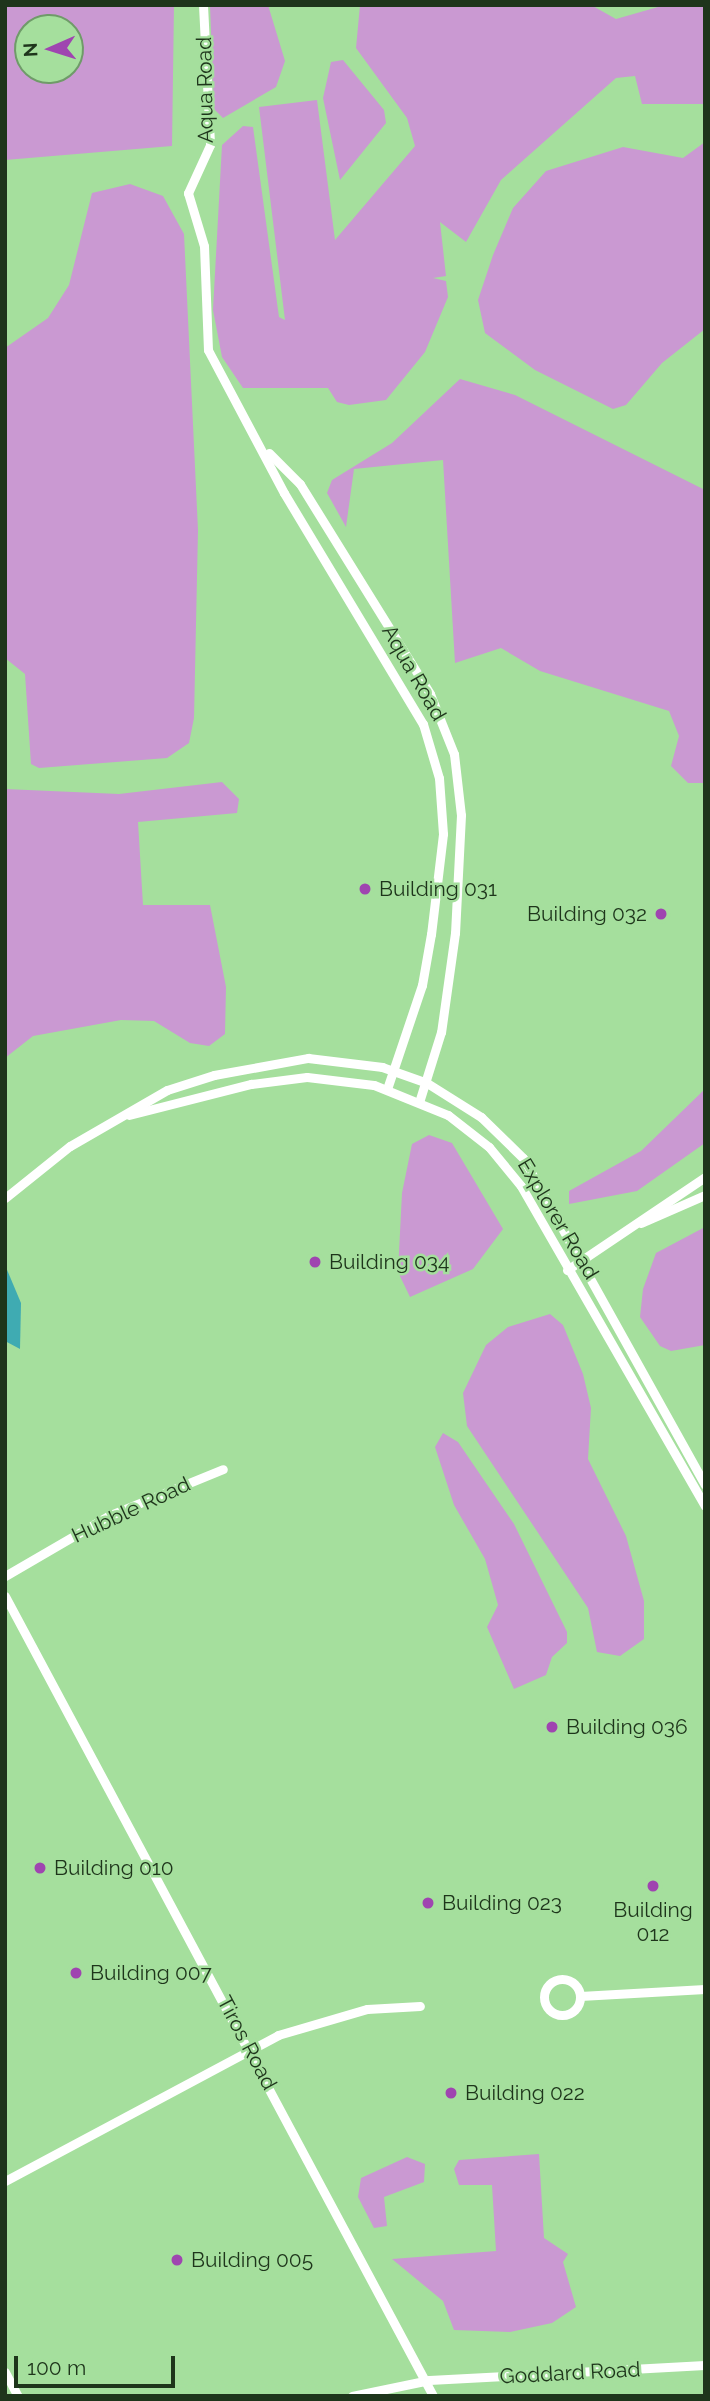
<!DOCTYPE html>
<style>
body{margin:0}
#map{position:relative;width:710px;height:2401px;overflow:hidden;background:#a5df9d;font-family:Raleway,sans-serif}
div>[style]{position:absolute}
.green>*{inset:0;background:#ca99d2}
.water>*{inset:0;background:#3fabb2}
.minor>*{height:9px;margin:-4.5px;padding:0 4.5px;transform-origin:4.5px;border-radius:4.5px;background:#fff}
.minor>.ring{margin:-4.5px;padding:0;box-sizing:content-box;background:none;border:9px solid #fff;border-radius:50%}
.dots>*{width:19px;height:19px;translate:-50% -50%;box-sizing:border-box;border:4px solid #a5df9d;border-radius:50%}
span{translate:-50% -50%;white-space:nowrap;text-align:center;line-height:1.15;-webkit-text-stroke:5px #a5df9d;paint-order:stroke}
.street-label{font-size:21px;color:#1e351b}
.poi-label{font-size:21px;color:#1e351b}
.left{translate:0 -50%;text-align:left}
.right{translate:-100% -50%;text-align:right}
.frame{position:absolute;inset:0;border:7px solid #1e351b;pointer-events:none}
.north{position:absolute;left:14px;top:14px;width:70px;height:70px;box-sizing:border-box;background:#a5df9d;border:2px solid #6f9b69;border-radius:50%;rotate:267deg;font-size:19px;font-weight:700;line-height:28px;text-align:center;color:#1e351b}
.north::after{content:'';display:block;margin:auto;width:24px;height:32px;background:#9f45b0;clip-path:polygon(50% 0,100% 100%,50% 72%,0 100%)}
.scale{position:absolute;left:14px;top:2356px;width:161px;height:32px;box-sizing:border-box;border:4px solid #1e351b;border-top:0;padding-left:9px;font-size:21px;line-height:24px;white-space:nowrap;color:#1e351b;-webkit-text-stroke:5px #a5df9d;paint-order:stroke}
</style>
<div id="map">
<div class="green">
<div style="clip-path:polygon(evenodd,5px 5px,174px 5px,172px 146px,5px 160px,5px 5px,28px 28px,70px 28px,70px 70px,28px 70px,28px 28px)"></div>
<div style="clip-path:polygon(210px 5px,268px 5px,285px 61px,276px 87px,223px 118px,214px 109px)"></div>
<div style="clip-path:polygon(360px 5px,591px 5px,616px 19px,665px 5px,705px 5px,705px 104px,642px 104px,635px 76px,616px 78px,501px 180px,466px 242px,440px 222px,446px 276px,433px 278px,446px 281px,448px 297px,425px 352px,386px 400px,349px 405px,337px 402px,328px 388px,243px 388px,222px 357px,213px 310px,222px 145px,243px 126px,253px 127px,279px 317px,285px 320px,259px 107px,317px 100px,335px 240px,415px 146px,407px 118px,356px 48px)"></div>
<div style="clip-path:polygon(343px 60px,384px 110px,386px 123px,340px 180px,323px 98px,331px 62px)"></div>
<div style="clip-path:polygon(705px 142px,705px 329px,662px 363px,626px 405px,613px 409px,535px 370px,485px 333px,478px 300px,493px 255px,513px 208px,546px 171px,623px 147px,683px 158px)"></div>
<div style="clip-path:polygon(130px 184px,163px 196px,184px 234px,198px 530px,194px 718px,189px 743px,167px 758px,39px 768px,31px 764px,25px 674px,5px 658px,5px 348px,48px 318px,69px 285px,92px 193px)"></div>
<div style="clip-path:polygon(460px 379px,515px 395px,705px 490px,705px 783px,688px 783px,671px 766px,679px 736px,669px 711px,540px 671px,501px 648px,455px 663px,443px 460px,354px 469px,346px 527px,327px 493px,332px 480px,392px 443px)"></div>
<div style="clip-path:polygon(222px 782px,239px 799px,237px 813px,138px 822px,143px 905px,210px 905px,226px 987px,225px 1034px,209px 1046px,190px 1043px,154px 1021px,121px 1020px,33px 1036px,5px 1058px,5px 789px,119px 794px)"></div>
<div style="clip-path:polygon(705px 1089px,705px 1143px,637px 1191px,569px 1204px,569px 1191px,641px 1151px)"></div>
<div style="clip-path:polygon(429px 1135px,452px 1143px,503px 1229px,473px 1269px,410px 1297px,398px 1272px,402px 1193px,412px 1144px)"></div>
<div style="clip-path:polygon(705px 1227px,705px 1345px,671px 1351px,660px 1346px,640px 1317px,643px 1289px,656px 1253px)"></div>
<div style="clip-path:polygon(550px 1314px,563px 1325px,583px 1374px,591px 1408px,588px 1459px,626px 1536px,644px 1601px,644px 1639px,620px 1656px,597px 1652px,588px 1608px,467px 1426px,463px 1393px,486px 1345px,508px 1327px)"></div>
<div style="clip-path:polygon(443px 1433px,458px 1442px,514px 1524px,567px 1632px,567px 1643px,552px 1657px,546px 1675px,514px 1689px,487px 1627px,498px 1605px,485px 1559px,454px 1505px,435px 1447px)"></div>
<div style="clip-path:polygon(539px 2154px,544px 2238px,568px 2254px,563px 2262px,576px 2307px,552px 2323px,510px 2332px,454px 2330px,443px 2301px,392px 2259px,496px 2251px,492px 2185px,459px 2185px,454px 2169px,459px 2160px)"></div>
<div style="clip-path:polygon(407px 2157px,425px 2164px,424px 2182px,384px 2197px,387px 2226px,374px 2228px,358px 2197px,361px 2178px)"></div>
</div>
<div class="water">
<div style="clip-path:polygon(5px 1265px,21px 1303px,20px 1349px,5px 1341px)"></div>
</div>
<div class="minor">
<div style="left:203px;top:5px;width:140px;rotate:87.1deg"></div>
<div style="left:210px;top:145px;width:53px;rotate:114.6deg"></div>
<div style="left:188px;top:193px;width:55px;rotate:73.2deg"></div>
<div style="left:204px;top:246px;width:104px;rotate:87.8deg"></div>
<div style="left:208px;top:350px;width:162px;rotate:62deg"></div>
<div style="left:284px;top:493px;width:270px;rotate:59deg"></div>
<div style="left:423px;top:724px;width:56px;rotate:73.5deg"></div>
<div style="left:439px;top:778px;width:56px;rotate:85.9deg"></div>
<div style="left:443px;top:834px;width:101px;rotate:96.8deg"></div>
<div style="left:431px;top:934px;width:52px;rotate:100deg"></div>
<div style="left:422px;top:985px;width:110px;rotate:108.6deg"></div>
<div style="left:269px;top:453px;width:44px;rotate:45deg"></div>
<div style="left:300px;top:484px;width:247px;rotate:58.2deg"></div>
<div style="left:430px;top:694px;width:65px;rotate:68.2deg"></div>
<div style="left:454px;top:754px;width:61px;rotate:83.5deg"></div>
<div style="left:461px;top:815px;width:118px;rotate:92.9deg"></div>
<div style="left:455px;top:933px;width:100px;rotate:98deg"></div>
<div style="left:441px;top:1032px;width:70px;rotate:107.4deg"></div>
<div style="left:129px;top:1115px;width:126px;rotate:-14.3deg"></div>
<div style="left:251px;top:1084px;width:56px;rotate:-7.1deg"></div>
<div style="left:307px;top:1077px;width:67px;rotate:6.8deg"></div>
<div style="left:374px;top:1085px;width:80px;rotate:22.1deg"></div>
<div style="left:448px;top:1115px;width:52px;rotate:38deg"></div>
<div style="left:489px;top:1147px;width:50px;rotate:50.6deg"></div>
<div style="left:521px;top:1186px;width:369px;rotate:60.1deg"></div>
<div style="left:5px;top:1198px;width:83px;rotate:-38.7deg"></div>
<div style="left:70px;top:1146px;width:112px;rotate:-30deg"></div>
<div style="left:167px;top:1090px;width:49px;rotate:-17.7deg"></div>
<div style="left:214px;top:1075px;width:96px;rotate:-10.3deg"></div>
<div style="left:308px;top:1058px;width:75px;rotate:6.9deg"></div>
<div style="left:382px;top:1067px;width:48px;rotate:19.6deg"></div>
<div style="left:427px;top:1083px;width:64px;rotate:32.2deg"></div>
<div style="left:481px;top:1117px;width:59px;rotate:44.3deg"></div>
<div style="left:523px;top:1158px;width:374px;rotate:60.9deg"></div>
<div style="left:641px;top:1223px;width:70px;rotate:-23.6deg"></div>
<div style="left:567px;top:1270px;width:166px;rotate:-34deg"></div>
<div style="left:5px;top:1576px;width:119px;rotate:-30.2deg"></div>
<div style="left:108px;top:1516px;width:124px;rotate:-22.2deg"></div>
<div style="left:5px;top:1596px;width:907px;rotate:61.85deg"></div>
<div class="ring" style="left:544px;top:1979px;width:27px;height:27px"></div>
<div style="left:580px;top:1996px;width:125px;rotate:-3.2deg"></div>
<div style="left:5px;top:2181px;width:310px;rotate:-28.1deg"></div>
<div style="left:278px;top:2035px;width:93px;rotate:-16.3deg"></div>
<div style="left:367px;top:2009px;width:53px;rotate:-3.2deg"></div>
<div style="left:5px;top:2372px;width:27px;rotate:62deg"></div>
<div style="left:352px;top:2396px;width:79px;rotate:-11.7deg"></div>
<div style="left:429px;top:2380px;width:276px;rotate:-3.1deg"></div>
</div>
<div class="dots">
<div style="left:365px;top:889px;background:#9f45b0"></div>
<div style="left:661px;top:914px;background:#9f45b0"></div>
<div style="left:315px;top:1262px;background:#9f45b0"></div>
<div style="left:552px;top:1727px;background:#9f45b0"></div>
<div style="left:40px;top:1868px;background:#9f45b0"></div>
<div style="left:653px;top:1886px;background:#9f45b0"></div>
<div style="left:428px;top:1903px;background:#9f45b0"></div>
<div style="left:76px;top:1973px;background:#9f45b0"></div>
<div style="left:451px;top:2093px;background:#9f45b0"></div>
<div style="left:177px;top:2260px;background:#9f45b0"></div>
</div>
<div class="street-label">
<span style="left:205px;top:90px;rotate:-91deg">Aqua Road</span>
<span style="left:414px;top:673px;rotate:60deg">Aqua Road</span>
<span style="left:558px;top:1219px;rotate:59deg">Explorer Road</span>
<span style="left:131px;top:1510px;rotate:-25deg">Hubble Road</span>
<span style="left:247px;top:2043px;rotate:62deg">Tiros Road</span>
<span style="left:570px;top:2373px;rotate:-3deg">Goddard Road</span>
</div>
<div class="poi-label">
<span class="left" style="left:379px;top:889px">Building 031</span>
<span class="right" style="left:647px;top:914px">Building 032</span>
<span class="left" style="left:329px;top:1262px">Building 034</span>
<span class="left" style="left:566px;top:1727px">Building 036</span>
<span class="left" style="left:54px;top:1868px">Building 010</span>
<span class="left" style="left:442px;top:1903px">Building 023</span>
<span style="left:653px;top:1922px">Building<br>012</span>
<span class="left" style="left:90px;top:1973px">Building 007</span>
<span class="left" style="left:465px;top:2093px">Building 022</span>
<span class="left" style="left:191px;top:2260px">Building 005</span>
</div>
<div class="frame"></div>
<div class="north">N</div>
<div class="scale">100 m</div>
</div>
